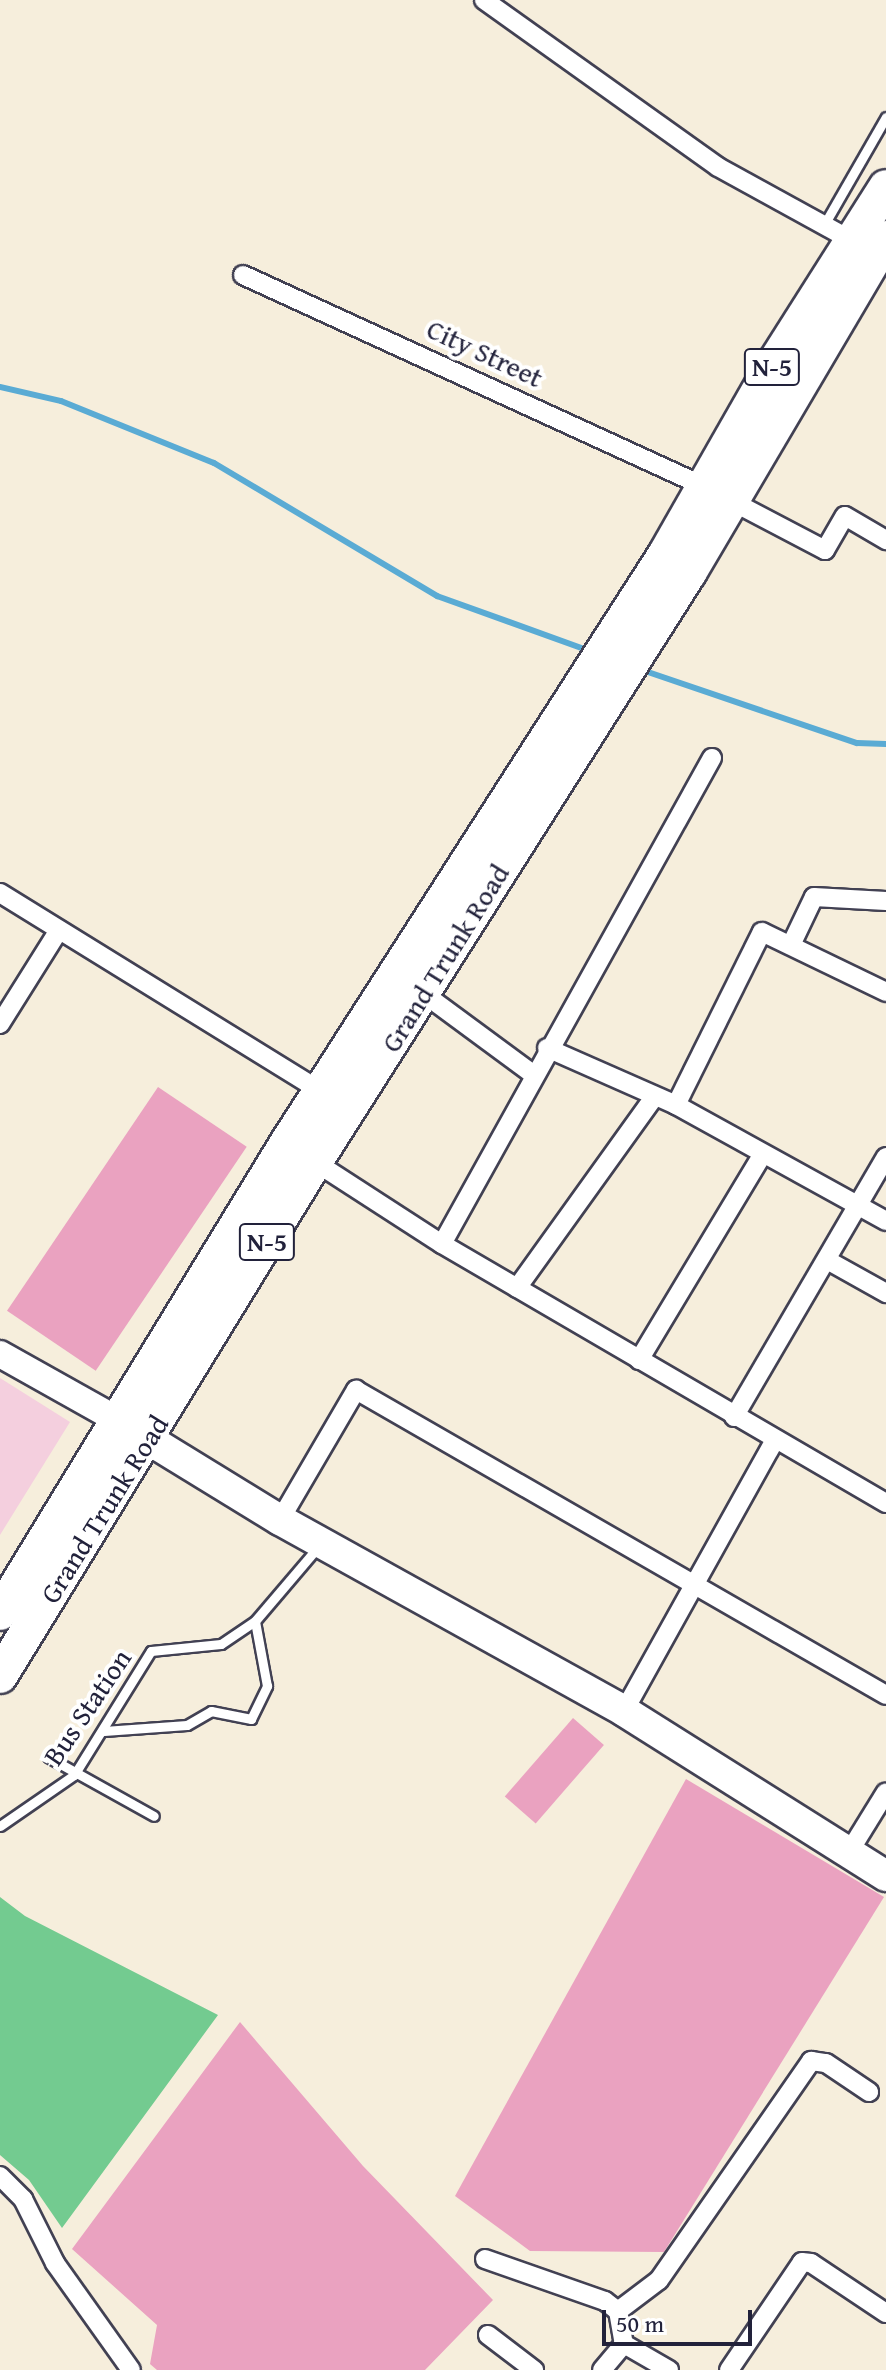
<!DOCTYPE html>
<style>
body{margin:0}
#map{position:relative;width:886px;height:2370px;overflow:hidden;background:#f6eedc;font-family:"Gentium Book Plus",serif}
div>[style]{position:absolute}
.built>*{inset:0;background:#f4cfde}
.green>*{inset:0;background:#73cb90}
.stream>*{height:6px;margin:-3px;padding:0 3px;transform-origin:3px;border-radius:3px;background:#5aabd4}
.building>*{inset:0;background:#eaa2c0;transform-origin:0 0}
.roads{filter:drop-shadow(2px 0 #424153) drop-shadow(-2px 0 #424153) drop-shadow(0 2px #424153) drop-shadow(0 -2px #424153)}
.lane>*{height:9px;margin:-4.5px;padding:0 4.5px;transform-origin:4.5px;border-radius:4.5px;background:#fff}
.street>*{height:18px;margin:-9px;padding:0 9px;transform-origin:9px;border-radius:9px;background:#fff}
.secondary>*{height:26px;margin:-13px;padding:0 13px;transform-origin:13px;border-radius:13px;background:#fff}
.primary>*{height:30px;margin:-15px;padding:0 15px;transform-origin:15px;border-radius:15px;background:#fff}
.highway>*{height:34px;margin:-17px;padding:0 17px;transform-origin:17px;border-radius:17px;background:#fff}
span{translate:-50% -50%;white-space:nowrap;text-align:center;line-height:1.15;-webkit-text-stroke:8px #fff;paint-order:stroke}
.shield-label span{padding:2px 6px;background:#fff;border:2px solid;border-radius:6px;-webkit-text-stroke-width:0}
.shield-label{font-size:26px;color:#22223b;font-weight:700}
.street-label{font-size:28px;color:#22223b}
.scale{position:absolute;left:602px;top:2310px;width:150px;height:36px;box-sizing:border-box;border:4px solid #22223b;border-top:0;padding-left:10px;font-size:24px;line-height:28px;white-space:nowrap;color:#22223b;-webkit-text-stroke:6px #fff;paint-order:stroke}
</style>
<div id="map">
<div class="built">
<div style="clip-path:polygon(0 1378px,70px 1422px,0 1535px)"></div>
</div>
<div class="green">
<div style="clip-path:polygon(0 1897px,25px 1916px,218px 2015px,62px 2228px,29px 2180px,0 2155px)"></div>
</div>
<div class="stream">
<div style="left:0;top:387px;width:63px;rotate:12.9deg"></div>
<div style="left:61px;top:401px;width:165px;rotate:22.1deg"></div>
<div style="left:214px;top:463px;width:260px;rotate:30.8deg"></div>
<div style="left:437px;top:596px;width:163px;rotate:19.8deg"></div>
<div style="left:642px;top:670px;width:227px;rotate:18.8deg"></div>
<div style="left:857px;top:743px;width:29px;rotate:2deg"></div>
</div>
<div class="building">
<div style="left:158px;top:1087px;width:107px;height:270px;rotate:34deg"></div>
<div style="left:573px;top:1718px;width:41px;height:104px;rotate:41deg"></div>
<div style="clip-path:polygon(686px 1779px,884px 1897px,664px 2252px,530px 2251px,455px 2196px)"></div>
<div style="clip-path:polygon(240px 2022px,363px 2166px,493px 2300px,425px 2370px,157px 2370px,150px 2364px,157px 2325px,72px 2249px)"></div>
</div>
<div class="roads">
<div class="lane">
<div style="left:825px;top:223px;width:122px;rotate:-60.1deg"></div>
<div style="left:104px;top:1731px;width:83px;rotate:-4.1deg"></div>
<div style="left:187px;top:1725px;width:28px;rotate:-30deg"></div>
<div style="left:211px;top:1711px;width:41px;rotate:11.3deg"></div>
<div style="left:251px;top:1719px;width:37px;rotate:-64deg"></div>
<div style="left:267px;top:1686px;width:66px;rotate:-100.5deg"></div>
<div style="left:48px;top:1757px;width:121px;rotate:29.1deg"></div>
<div style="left:0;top:1826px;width:90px;rotate:-34.6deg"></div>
<div style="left:74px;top:1775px;width:146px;rotate:-58.2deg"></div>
<div style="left:151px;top:1651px;width:70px;rotate:-5.7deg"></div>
<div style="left:221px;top:1644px;width:41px;rotate:-34.1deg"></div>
<div style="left:255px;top:1621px;width:97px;rotate:-49.6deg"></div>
</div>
<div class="street">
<div style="left:484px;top:0;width:287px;rotate:35.5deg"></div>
<div style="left:718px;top:167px;width:158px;rotate:28.8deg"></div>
<div style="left:243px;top:275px;width:504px;rotate:24.63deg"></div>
<div style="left:701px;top:485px;width:140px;rotate:27.7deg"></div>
<div style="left:825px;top:550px;width:39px;rotate:-60deg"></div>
<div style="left:845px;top:516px;width:48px;rotate:30.3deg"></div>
<div style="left:0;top:893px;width:377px;rotate:31.7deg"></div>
<div style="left:791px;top:945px;width:53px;rotate:-64.4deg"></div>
<div style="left:814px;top:897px;width:72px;rotate:3.2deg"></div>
<div style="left:423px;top:993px;width:137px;rotate:36.4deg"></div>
<div style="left:0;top:1024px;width:111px;rotate:-57.9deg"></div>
<div style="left:547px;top:1048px;width:141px;rotate:23.8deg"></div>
<div style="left:676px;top:1105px;width:240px;rotate:28.9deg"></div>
<div style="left:676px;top:1105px;width:193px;rotate:-63.6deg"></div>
<div style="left:762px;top:932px;width:138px;rotate:25.8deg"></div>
<div style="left:309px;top:1158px;width:158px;rotate:32.9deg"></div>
<div style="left:442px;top:1244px;width:514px;rotate:30.26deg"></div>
<div style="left:442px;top:1244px;width:556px;rotate:-60.95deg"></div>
<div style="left:827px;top:1260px;width:68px;rotate:29.2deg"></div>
<div style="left:517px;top:1288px;width:236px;rotate:-54.3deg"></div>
<div style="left:639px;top:1360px;width:240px;rotate:-59deg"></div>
<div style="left:734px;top:1417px;width:301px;rotate:-59.7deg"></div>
<div style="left:280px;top:1520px;width:151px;rotate:-59.7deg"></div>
<div style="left:356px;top:1390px;width:611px;rotate:29.92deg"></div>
<div style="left:624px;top:1711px;width:309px;rotate:-60.9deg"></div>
<div style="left:849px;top:1852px;width:70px;rotate:-58.3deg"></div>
<div style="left:0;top:2176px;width:33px;rotate:45deg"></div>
<div style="left:23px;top:2199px;width:72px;rotate:63.4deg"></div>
<div style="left:55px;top:2263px;width:131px;rotate:54.6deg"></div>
<div style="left:485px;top:2259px;width:127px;rotate:19.3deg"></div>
<div style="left:605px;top:2301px;width:16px;rotate:38deg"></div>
<div style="left:618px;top:2311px;width:34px;rotate:80deg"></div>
<div style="left:624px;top:2344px;width:52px;rotate:30deg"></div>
<div style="left:618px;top:2311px;width:51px;rotate:-37.1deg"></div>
<div style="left:659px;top:2280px;width:267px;rotate:-55.2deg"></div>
<div style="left:811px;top:2061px;width:15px;rotate:8deg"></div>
<div style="left:826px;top:2063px;width:52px;rotate:34deg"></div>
<div style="left:488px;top:2335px;width:58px;rotate:37.3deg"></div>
<div style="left:602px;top:2370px;width:34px;rotate:-50deg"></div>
<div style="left:729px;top:2370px;width:130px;rotate:-55.9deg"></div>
<div style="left:802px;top:2262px;width:9px;rotate:6deg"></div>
<div style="left:811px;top:2263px;width:90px;rotate:33.7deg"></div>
</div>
<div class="secondary">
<div style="left:0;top:1354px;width:133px;rotate:29.3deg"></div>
</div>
<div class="primary">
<div style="left:125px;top:1425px;width:182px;rotate:31.5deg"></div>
<div style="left:280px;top:1520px;width:393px;rotate:29deg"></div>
<div style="left:624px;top:1711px;width:310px;rotate:32.2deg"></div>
</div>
<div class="highway">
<div style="left:0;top:1613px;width:551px;rotate:-58.59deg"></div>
<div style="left:287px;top:1143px;width:701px;rotate:-57.28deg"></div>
<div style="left:666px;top:553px;width:220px;rotate:-60.3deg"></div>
<div style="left:775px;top:362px;width:207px;rotate:-57.6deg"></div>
<div style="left:0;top:1676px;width:603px;rotate:-58.5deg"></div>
<div style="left:315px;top:1162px;width:698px;rotate:-57.59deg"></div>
<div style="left:689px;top:573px;width:389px;rotate:-59.5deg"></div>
</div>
</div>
<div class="shield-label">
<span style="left:772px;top:367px">N-5</span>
<span style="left:267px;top:1242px">N-5</span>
</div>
<div class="street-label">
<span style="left:485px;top:353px;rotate:25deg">City Street</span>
<span style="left:445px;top:958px;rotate:-58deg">Grand Trunk Road</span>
<span style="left:104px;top:1509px;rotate:-58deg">Grand Trunk Road</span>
<span style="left:87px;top:1707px;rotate:-56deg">Bus Station</span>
</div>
<div class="scale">50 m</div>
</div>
